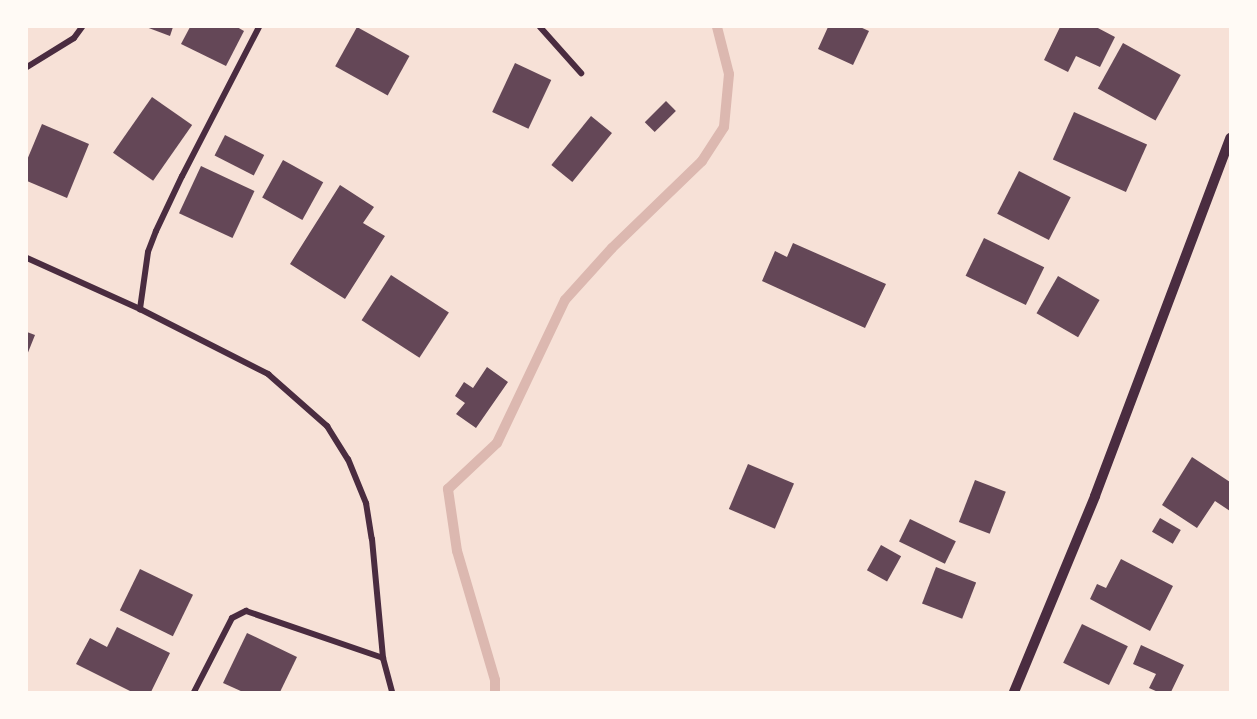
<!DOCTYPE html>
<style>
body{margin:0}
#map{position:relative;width:1257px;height:719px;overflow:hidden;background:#f7e1d7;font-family:"Golos Text",sans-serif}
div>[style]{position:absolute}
.stream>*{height:10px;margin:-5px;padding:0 5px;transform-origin:5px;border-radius:5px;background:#dcb8b0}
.building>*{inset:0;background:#644757;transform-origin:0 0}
.minor>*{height:6px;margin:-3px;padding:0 3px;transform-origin:3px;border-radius:3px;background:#4a2c40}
.tertiary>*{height:10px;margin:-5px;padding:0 5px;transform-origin:5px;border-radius:5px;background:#4a2c40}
span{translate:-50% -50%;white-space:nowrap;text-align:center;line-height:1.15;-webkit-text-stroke:4.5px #fffaf5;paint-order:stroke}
.frame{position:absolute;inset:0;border:28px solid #fffaf5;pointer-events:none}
</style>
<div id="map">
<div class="stream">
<div style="left:495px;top:692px;width:12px;rotate:-90deg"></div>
<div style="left:495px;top:680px;width:134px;rotate:-106.4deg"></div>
<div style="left:457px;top:551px;width:63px;rotate:-98.3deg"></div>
<div style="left:448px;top:489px;width:67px;rotate:-43.2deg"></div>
<div style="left:497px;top:443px;width:158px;rotate:-64.6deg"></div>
<div style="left:565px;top:300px;width:70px;rotate:-47.9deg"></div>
<div style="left:612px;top:248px;width:125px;rotate:-44deg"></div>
<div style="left:702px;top:161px;width:40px;rotate:-57.1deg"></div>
<div style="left:724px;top:127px;width:53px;rotate:-84.6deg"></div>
<div style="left:729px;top:74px;width:49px;rotate:-104.3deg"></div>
</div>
<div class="building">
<div style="clip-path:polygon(146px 27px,173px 27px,170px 36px)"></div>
<div style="clip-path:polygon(190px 27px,237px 27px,244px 31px,226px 66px,181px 44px)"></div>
<div style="left:357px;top:27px;width:60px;height:45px;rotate:29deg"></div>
<div style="clip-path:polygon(828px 27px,860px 27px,869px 31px,853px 65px,818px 49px)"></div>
<div style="clip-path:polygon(1060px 27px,1096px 27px,1115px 37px,1100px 67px,1076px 56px,1068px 72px,1044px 60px)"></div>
<div style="left:1123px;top:43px;width:66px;height:52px;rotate:29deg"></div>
<div style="left:515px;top:63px;width:40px;height:54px;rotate:25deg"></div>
<div style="left:152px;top:97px;width:49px;height:68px;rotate:35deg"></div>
<div style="left:666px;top:101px;width:14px;height:30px;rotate:45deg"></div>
<div style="left:1074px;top:112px;width:80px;height:52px;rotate:24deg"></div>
<div style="left:591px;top:116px;width:27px;height:63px;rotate:39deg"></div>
<div style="clip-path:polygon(42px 124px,89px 144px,67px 198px,27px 181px,27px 160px)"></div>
<div style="left:225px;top:135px;width:44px;height:23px;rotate:27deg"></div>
<div style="left:283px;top:160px;width:46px;height:43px;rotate:29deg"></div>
<div style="left:201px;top:166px;width:59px;height:52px;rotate:25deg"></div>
<div style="left:1019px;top:171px;width:58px;height:48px;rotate:27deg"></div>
<div style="clip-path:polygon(340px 185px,374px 207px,363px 223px,385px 236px,345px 299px,290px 264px)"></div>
<div style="left:984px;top:238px;width:67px;height:42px;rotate:26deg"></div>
<div style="clip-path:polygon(793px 243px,886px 284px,865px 328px,762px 281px,775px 251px,787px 257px)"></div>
<div style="left:391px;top:275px;width:69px;height:54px;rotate:33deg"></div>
<div style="left:1058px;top:276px;width:48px;height:43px;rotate:30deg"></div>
<div style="clip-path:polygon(27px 332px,35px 335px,27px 355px)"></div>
<div style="clip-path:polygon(487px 367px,508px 382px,476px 428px,456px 414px,465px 403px,455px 396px,464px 382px,473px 388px)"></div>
<div style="clip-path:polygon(1192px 457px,1230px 482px,1230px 511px,1215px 501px,1197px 528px,1162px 505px)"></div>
<div style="left:748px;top:464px;width:50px;height:49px;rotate:23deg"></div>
<div style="left:975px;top:480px;width:33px;height:45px;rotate:21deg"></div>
<div style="left:1160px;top:518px;width:24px;height:16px;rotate:30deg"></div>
<div style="left:910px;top:519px;width:51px;height:25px;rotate:26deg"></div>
<div style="left:881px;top:545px;width:23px;height:29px;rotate:29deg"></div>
<div style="clip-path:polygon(1121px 559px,1173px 586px,1150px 631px,1090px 599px,1097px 584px,1106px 588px)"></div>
<div style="left:936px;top:567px;width:43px;height:39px;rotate:21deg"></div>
<div style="left:140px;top:569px;width:59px;height:46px;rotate:26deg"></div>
<div style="left:1082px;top:624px;width:51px;height:43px;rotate:26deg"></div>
<div style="clip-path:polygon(117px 627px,170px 653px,151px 692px,132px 692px,76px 664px,90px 638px,107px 647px)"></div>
<div style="clip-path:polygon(247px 633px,297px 657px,280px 692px,243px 692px,223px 683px)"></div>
<div style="clip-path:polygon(1141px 645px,1184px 665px,1171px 692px,1158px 692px,1149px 688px,1156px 674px,1133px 664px)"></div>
</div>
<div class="minor">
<div style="left:259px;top:27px;width:168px;rotate:117.3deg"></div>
<div style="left:182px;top:176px;width:61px;rotate:115.3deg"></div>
<div style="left:156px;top:231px;width:22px;rotate:111deg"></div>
<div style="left:148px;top:252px;width:58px;rotate:98deg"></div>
<div style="left:140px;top:309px;width:144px;rotate:26.9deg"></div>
<div style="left:268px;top:374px;width:79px;rotate:41.4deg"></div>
<div style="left:327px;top:426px;width:39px;rotate:58deg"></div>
<div style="left:348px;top:459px;width:48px;rotate:67.8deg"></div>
<div style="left:366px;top:503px;width:36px;rotate:81deg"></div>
<div style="left:372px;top:539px;width:120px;rotate:84.7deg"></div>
<div style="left:383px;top:658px;width:35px;rotate:75deg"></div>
<div style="left:540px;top:27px;width:62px;rotate:48.3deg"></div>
<div style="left:27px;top:67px;width:55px;rotate:-31.7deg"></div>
<div style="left:74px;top:38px;width:14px;rotate:-54deg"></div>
<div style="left:27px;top:258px;width:124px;rotate:24.3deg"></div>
<div style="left:194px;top:692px;width:83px;rotate:-62.8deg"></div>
<div style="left:232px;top:618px;width:16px;rotate:-27deg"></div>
<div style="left:246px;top:611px;width:145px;rotate:18.9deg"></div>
</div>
<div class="tertiary">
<div style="left:1014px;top:692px;width:212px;rotate:-67.5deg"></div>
<div style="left:1095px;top:496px;width:383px;rotate:-69.3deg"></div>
</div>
<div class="frame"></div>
</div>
